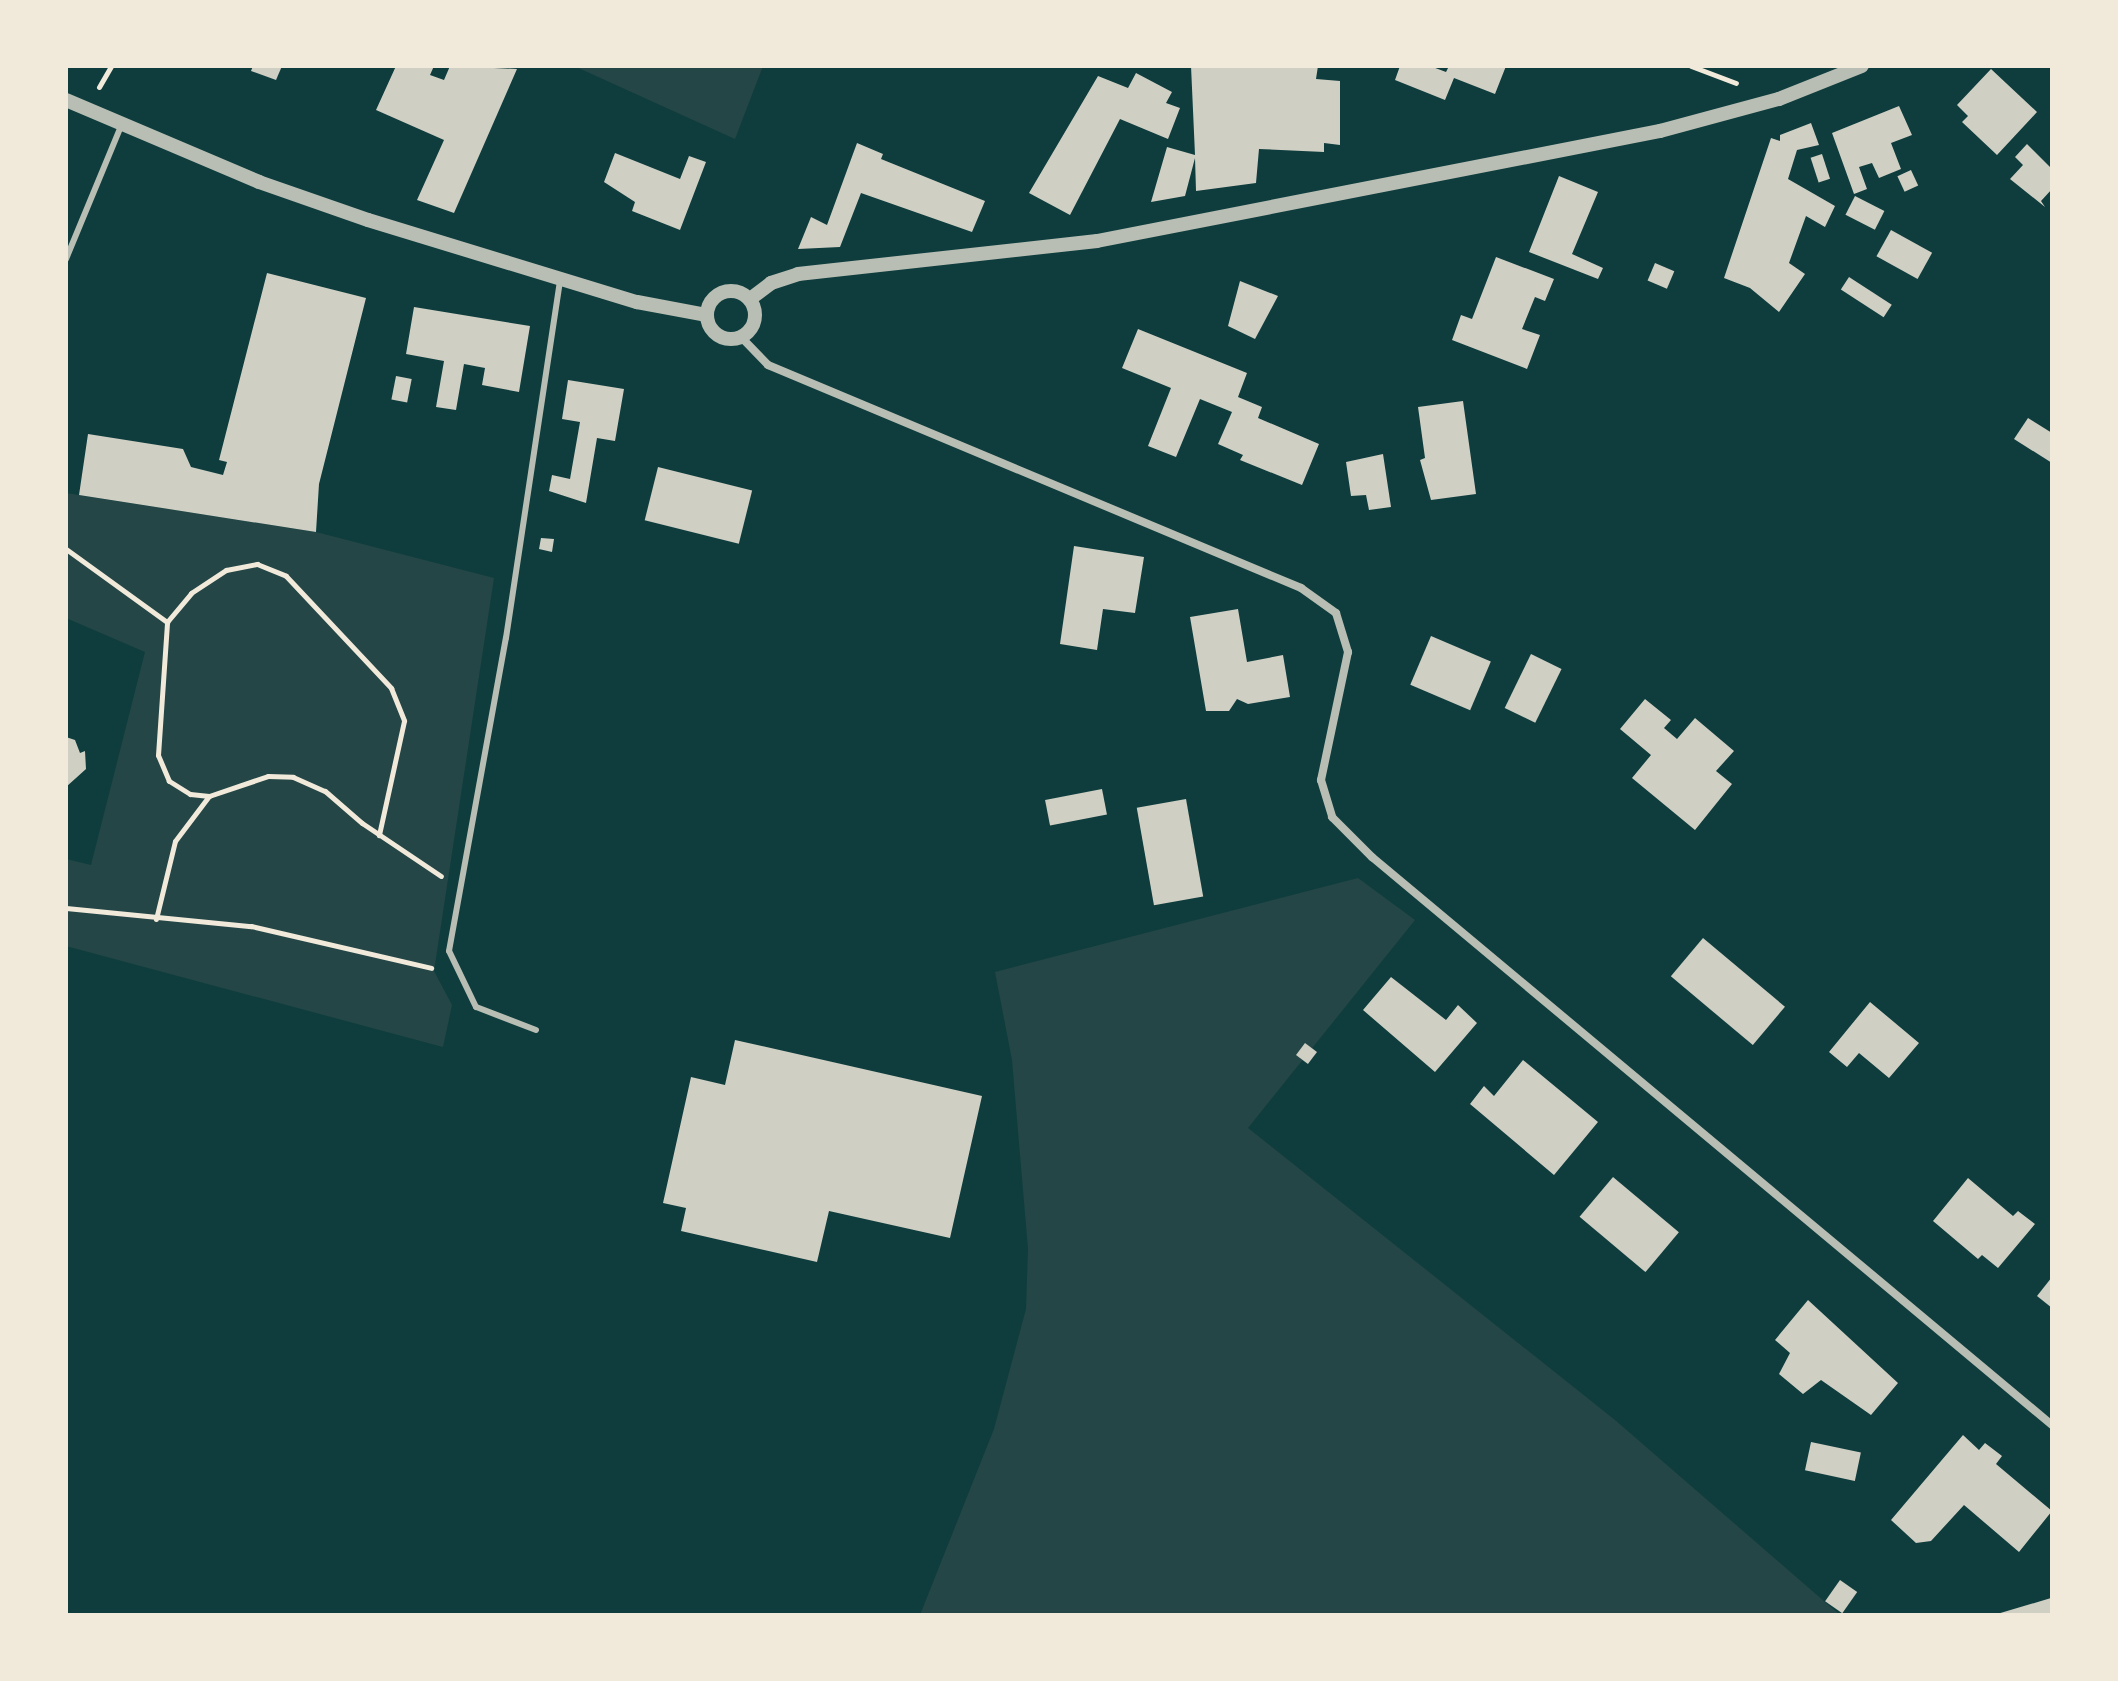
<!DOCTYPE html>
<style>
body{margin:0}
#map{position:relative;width:2118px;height:1681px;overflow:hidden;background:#0f3d3e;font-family:Arial,sans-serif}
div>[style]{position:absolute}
.green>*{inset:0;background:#244646}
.building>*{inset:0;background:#cfcfc3;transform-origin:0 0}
.path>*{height:5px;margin:-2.5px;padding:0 2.5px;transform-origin:2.5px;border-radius:2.5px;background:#f1e9da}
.service>*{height:6px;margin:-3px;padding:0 3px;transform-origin:3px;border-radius:3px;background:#b8beb3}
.minor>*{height:8px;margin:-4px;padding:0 4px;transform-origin:4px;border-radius:4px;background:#b8beb3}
.tertiary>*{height:14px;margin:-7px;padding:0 7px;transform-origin:7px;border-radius:7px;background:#b8beb3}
.tertiary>.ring{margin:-7px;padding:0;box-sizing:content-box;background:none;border:14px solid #b8beb3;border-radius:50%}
span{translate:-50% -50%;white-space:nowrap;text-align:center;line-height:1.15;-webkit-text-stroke:6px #f1e9da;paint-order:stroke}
.frame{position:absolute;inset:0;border:68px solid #f1e9da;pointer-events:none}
</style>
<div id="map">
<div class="green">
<div style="clip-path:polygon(574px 66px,763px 66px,735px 139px)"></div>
<div style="clip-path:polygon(66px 493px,316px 532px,494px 578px,434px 971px,452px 1005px,443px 1047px,66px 946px,66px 859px,91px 865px,145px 652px,66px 618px)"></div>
<div style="clip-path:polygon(1358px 878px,1415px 920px,1248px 1128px,1615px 1420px,1840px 1615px,920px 1615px,994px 1429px,1026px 1309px,1028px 1249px,1012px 1060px,995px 972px)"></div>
</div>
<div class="building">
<div style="clip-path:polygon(253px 66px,282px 66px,276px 80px,251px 71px)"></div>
<div style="clip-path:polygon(396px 66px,434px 66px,430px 75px,444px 80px,450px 66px,517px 69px,454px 213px,417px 200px,444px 140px,376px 110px)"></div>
<div style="clip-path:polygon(1191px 66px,1318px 66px,1316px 79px,1340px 81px,1340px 145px,1324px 143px,1324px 152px,1259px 149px,1256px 183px,1196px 191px,1195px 158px,1185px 196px,1151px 202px,1167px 147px,1195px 155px)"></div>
<div style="clip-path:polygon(1400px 66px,1430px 66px,1446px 72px,1449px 66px,1506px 66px,1495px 94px,1454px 78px,1445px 100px,1395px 80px)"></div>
<div style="clip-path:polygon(1991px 69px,2037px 112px,1997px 155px,1962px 122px,1968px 116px,1957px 105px)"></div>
<div style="clip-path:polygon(1136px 73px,1172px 92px,1166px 103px,1180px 108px,1168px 139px,1120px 119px,1070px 215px,1029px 193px,1098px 76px,1128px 88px)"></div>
<div style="clip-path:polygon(1899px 106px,1912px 135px,1891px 143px,1901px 169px,1879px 178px,1872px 163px,1859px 167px,1867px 189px,1854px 194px,1832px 133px)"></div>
<div style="clip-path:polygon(1811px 123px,1819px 145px,1797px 150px,1788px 179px,1835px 206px,1825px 227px,1806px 216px,1789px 263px,1805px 274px,1779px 312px,1750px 288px,1724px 278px,1771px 138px,1780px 141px,1780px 135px)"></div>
<div style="clip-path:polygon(857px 143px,883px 154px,881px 159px,985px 201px,972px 232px,861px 193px,840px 247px,798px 249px,811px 217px,827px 225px)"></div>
<div style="clip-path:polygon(2027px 144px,2052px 169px,2052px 189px,2041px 201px,2045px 207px,2010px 179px,2023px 165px,2015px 157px)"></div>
<div style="clip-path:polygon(615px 153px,680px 179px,689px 156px,706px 162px,680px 230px,632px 211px,635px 202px,604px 182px)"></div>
<div style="left:1822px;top:154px;width:26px;height:12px;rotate:72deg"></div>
<div style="left:1911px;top:170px;width:17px;height:15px;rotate:65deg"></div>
<div style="clip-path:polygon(1559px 176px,1598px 192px,1572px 254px,1603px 268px,1598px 279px,1529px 252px)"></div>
<div style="left:1855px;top:196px;width:33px;height:21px;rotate:27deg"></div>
<div style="left:1891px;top:230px;width:47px;height:30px;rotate:29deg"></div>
<div style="clip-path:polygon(1496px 257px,1554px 279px,1545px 301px,1535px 297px,1522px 329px,1540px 335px,1527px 369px,1452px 340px,1461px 315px,1472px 319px)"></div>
<div style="left:1655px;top:263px;width:21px;height:19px;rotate:23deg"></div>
<div style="clip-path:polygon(267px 273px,366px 298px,319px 484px,316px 532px,79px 495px,88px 434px,183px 449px,191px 467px,223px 475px,227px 462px,219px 460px)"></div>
<div style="left:1849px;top:277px;width:51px;height:15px;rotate:33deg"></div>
<div style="clip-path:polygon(1240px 281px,1278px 296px,1255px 339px,1228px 326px)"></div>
<div style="clip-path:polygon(414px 307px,530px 326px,519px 392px,482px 385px,485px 368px,464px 364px,456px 410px,436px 407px,444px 361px,406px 354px)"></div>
<div style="clip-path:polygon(1138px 329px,1247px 373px,1238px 397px,1262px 407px,1258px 418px,1319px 444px,1302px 485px,1240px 460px,1243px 455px,1218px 444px,1232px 412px,1200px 399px,1176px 457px,1148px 446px,1171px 388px,1122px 368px)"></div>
<div style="left:396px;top:376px;width:16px;height:24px;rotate:11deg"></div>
<div style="clip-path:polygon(568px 380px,624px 389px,615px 441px,597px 438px,586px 503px,549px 491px,552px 475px,570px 479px,580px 422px,562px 419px)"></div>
<div style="clip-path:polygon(1463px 401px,1476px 494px,1431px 500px,1420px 460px,1425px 458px,1418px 407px)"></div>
<div style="clip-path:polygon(2028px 418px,2052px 433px,2052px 463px,2014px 439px)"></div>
<div style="clip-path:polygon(1383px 454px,1391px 507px,1369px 510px,1366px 495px,1351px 496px,1346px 462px)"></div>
<div style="left:658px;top:467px;width:97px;height:55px;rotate:14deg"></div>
<div style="clip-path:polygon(541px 538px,554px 539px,552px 552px,539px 549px)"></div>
<div style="clip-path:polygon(1074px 546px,1144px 557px,1135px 613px,1103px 609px,1097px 650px,1060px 644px)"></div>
<div style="clip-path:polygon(1238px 609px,1247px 662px,1283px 655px,1290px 697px,1248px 704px,1237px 699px,1229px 711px,1206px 711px,1190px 617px)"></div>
<div style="left:1431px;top:636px;width:65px;height:53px;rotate:23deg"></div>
<div style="left:1531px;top:654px;width:34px;height:60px;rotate:26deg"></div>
<div style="clip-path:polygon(1645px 699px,1671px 720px,1664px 728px,1677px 739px,1695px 718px,1734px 751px,1716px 771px,1732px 784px,1695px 830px,1632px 778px,1651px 755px,1620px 729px)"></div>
<div style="clip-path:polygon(66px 737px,75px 740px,80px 753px,85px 751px,86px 769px,66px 787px)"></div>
<div style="left:1102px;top:789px;width:26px;height:58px;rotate:79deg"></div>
<div style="left:1186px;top:799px;width:99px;height:50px;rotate:80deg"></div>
<div style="left:1703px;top:938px;width:107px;height:50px;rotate:40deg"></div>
<div style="clip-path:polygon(1391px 977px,1446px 1020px,1458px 1005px,1477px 1023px,1435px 1072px,1363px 1010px)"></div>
<div style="clip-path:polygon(1870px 1002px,1919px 1043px,1889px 1078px,1859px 1053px,1847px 1067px,1829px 1052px)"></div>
<div style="clip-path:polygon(735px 1040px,982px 1096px,950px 1238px,829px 1211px,817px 1262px,681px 1231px,686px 1208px,663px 1203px,691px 1077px,725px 1085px)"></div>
<div style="left:1305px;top:1043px;width:15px;height:15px;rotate:37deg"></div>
<div style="clip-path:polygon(1523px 1060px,1598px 1122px,1554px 1175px,1470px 1104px,1484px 1086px,1494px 1096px)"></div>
<div style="left:1613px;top:1177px;width:86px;height:52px;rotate:40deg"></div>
<div style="clip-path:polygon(1968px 1178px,2013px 1216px,2018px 1211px,2035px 1224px,1998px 1268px,1982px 1255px,1978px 1259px,1933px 1221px)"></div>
<div style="clip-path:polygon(2052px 1277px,2052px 1308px,2037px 1296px)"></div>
<div style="clip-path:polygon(1808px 1300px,1898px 1383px,1871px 1415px,1821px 1380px,1803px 1394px,1779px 1374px,1790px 1353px,1775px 1340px)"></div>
<div style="clip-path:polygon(1963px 1435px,1979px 1450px,1985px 1443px,2002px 1456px,1996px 1464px,2052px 1511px,2019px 1552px,1964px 1505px,1931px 1541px,1916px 1543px,1891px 1520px)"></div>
<div style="left:1811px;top:1442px;width:51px;height:29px;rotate:12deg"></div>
<div style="left:1840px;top:1580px;width:21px;height:26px;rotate:35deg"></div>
<div style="clip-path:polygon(2051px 1598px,2052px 1615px,1997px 1615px,1997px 1614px)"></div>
</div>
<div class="path">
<div style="left:1691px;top:66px;width:48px;rotate:20.7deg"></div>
<div style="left:99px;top:87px;width:24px;rotate:-60deg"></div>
<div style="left:66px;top:549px;width:125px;rotate:35.9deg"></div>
<div style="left:209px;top:796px;width:19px;rotate:-174deg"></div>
<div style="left:190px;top:794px;width:25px;rotate:-148deg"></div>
<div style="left:169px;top:781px;width:28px;rotate:-113deg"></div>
<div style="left:158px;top:755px;width:133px;rotate:-86.1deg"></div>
<div style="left:167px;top:622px;width:38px;rotate:-50deg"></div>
<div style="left:191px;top:593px;width:42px;rotate:-33.3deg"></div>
<div style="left:226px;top:570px;width:32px;rotate:-11deg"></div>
<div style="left:257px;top:564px;width:31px;rotate:22deg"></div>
<div style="left:286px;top:576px;width:154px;rotate:46.8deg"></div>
<div style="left:391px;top:688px;width:35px;rotate:68deg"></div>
<div style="left:404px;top:721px;width:117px;rotate:102.4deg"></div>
<div style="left:66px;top:908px;width:186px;rotate:5.6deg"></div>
<div style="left:251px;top:926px;width:185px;rotate:13.1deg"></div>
<div style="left:156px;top:919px;width:80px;rotate:-76.3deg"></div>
<div style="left:175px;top:841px;width:56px;rotate:-52.9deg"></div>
<div style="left:209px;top:796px;width:62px;rotate:-18.7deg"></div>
<div style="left:268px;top:776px;width:25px;rotate:2deg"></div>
<div style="left:293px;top:777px;width:35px;rotate:24deg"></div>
<div style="left:325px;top:791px;width:49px;rotate:40.9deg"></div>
<div style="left:362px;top:823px;width:95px;rotate:33.9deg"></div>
</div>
<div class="service">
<div style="left:66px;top:259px;width:144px;rotate:-67.5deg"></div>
<div style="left:536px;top:1030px;width:64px;rotate:-159deg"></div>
<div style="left:476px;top:1007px;width:62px;rotate:-115.7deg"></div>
<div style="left:449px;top:951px;width:318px;rotate:-79.7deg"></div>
<div style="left:506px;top:638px;width:362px;rotate:-81.4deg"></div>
</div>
<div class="minor">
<div style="left:741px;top:337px;width:39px;rotate:46deg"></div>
<div style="left:768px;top:365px;width:578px;rotate:22.7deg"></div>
<div style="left:1301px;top:588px;width:43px;rotate:35.5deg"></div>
<div style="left:1336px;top:613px;width:41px;rotate:72.9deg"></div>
<div style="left:1348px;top:652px;width:131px;rotate:101.9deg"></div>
<div style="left:1321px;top:780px;width:39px;rotate:73deg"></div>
<div style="left:1332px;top:817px;width:57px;rotate:45deg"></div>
<div style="left:1372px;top:857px;width:886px;rotate:39.87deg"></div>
</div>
<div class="tertiary">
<div style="left:66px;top:100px;width:210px;rotate:23deg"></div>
<div style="left:259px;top:182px;width:115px;rotate:19.2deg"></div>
<div style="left:368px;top:220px;width:281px;rotate:17deg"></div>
<div style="left:637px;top:302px;width:70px;rotate:10.7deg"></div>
<div class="ring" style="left:707px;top:291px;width:34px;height:34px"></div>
<div style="left:750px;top:299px;width:26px;rotate:-37deg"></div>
<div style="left:771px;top:283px;width:28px;rotate:-18deg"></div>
<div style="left:798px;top:274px;width:301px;rotate:-6.3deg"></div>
<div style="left:1097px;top:241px;width:574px;rotate:-11.06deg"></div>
<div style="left:1660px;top:131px;width:123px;rotate:-15.1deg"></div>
<div style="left:1779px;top:99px;width:89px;rotate:-21.7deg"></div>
</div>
<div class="frame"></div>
</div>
